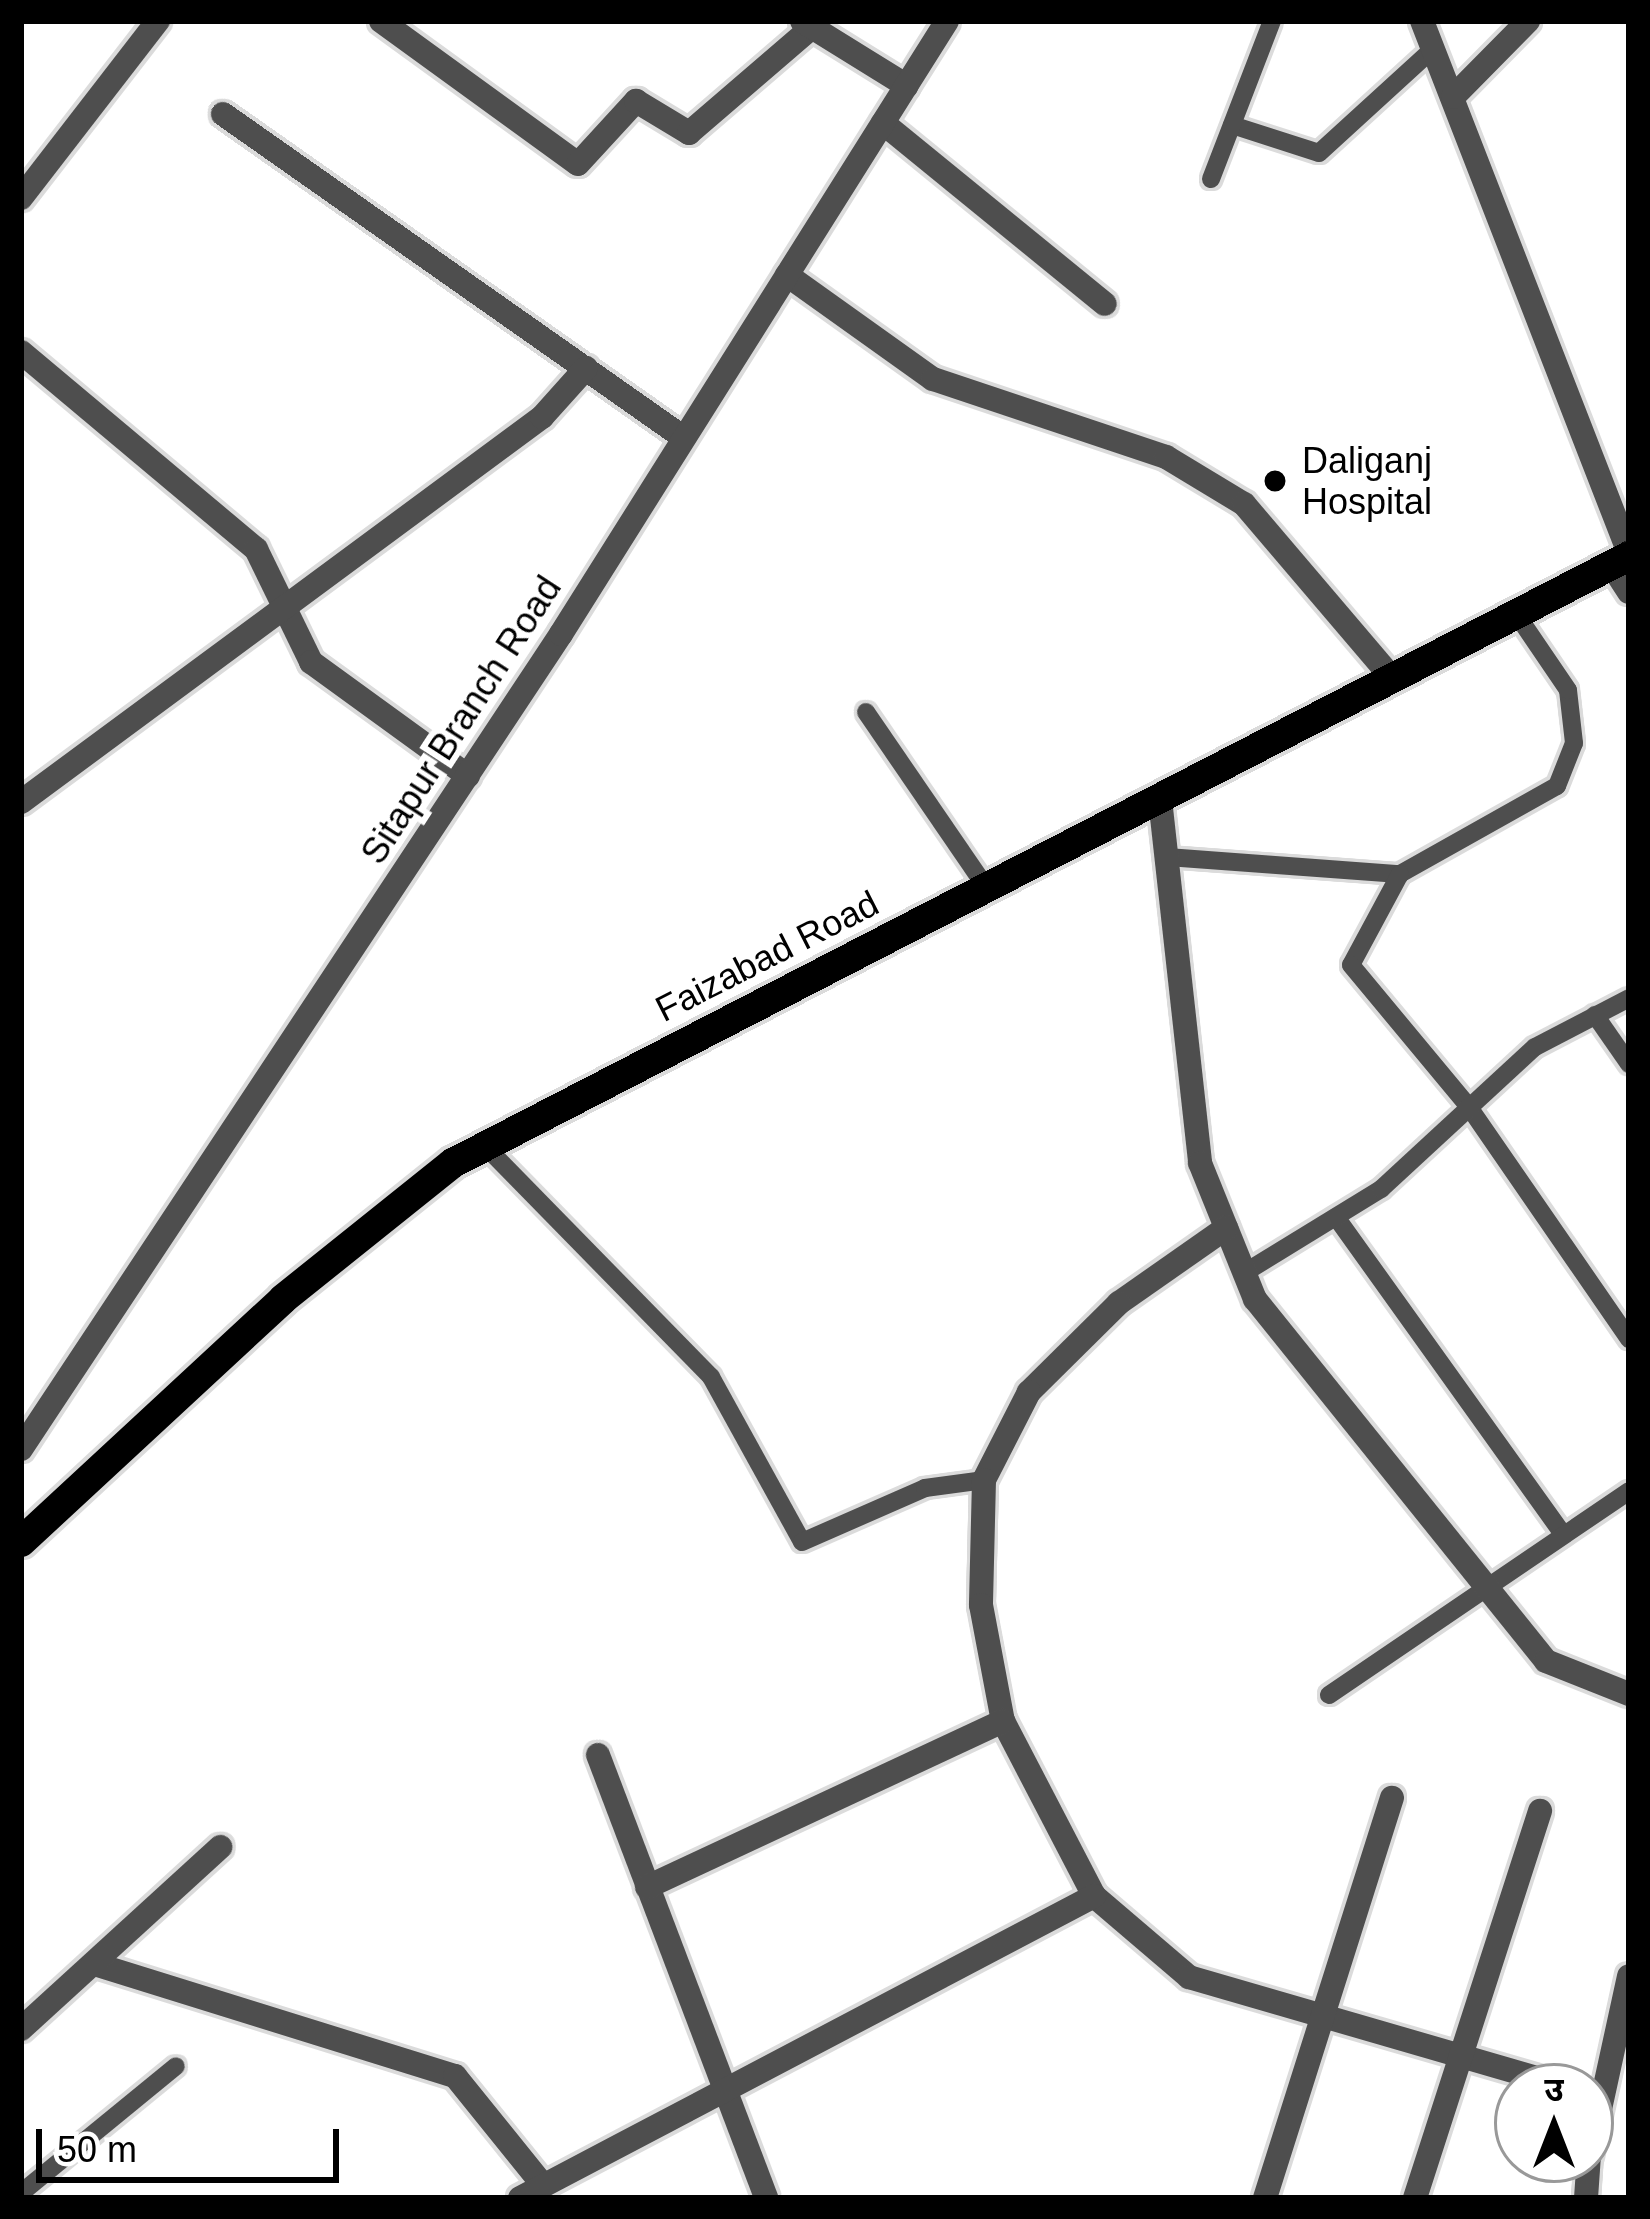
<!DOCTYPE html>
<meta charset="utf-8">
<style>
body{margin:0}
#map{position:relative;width:1650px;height:2219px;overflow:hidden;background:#fff;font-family:Arial,"Noto Sans Devanagari",sans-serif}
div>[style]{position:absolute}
.roads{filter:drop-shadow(3px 0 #dbdbdb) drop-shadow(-3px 0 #dbdbdb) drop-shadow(0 3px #dbdbdb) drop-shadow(0 -3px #dbdbdb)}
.service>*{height:18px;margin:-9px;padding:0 9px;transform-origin:9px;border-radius:9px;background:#4e4e4e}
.minor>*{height:24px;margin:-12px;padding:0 12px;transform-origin:12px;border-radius:12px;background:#4e4e4e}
.tertiary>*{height:24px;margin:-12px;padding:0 12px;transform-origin:12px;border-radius:12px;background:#4e4e4e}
.primary>*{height:30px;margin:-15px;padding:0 15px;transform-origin:15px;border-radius:15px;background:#000}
.dots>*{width:33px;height:33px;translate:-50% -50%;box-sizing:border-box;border:6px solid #fff;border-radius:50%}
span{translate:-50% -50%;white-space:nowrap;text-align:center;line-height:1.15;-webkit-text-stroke:12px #fff;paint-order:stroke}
.poi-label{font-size:36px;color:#000}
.left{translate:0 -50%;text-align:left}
.street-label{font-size:36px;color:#000}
.frame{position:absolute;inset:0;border:24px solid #000;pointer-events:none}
.north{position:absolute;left:1494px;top:2063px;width:120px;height:120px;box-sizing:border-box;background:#fff;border:3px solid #999;border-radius:50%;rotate:0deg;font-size:33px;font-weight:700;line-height:48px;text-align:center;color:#000}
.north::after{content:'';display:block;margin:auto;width:42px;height:54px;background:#000;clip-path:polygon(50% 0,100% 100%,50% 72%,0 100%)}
.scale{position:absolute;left:36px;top:2129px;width:303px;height:54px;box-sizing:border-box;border:6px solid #000;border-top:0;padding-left:15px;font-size:36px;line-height:42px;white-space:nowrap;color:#000;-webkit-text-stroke:9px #fff;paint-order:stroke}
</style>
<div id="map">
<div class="roads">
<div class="service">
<div style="left:1232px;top:125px;width:91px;rotate:17.8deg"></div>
<div style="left:1319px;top:153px;width:154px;rotate:-42.4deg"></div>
<div style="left:1211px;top:179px;width:169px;rotate:-68.9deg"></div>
<div style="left:866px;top:712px;width:212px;rotate:55.6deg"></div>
<div style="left:1166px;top:857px;width:235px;rotate:4.2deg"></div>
<div style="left:1400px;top:874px;width:180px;rotate:-29.3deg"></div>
<div style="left:1557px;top:786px;width:46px;rotate:-68.4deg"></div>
<div style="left:1574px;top:743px;width:53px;rotate:-96.5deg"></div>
<div style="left:1568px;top:690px;width:91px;rotate:-124.2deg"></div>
<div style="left:1400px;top:874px;width:103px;rotate:118.3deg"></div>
<div style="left:1351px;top:965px;width:185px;rotate:50.3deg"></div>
<div style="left:1469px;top:1107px;width:282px;rotate:55.4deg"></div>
<div style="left:1595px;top:1015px;width:60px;rotate:55.2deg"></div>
<div style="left:485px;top:1146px;width:323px;rotate:45.6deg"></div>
<div style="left:711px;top:1377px;width:188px;rotate:61.1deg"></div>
<div style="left:802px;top:1542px;width:134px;rotate:-23.7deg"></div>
<div style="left:925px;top:1488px;width:60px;rotate:-7.7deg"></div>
<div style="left:1336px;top:1217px;width:391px;rotate:54.4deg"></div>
<div style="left:1244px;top:1273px;width:161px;rotate:-31.5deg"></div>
<div style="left:1381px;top:1189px;width:209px;rotate:-42.7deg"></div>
<div style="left:1535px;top:1047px;width:106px;rotate:-27.5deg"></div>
<div style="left:1329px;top:1695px;width:363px;rotate:-34.2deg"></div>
<div style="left:21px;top:2193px;width:200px;rotate:-39.3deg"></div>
</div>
<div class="minor">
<div style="left:381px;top:21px;width:243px;rotate:36deg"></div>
<div style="left:578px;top:164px;width:86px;rotate:-47.4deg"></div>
<div style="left:636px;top:101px;width:62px;rotate:31.1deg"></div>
<div style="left:689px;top:133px;width:161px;rotate:-40.7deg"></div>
<div style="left:802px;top:21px;width:123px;rotate:31.8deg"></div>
<div style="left:1422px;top:21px;width:571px;rotate:68.74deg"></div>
<div style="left:1453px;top:97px;width:107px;rotate:-45.4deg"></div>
<div style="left:223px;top:114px;width:563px;rotate:35.1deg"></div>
<div style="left:883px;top:123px;width:286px;rotate:39.2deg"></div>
<div style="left:21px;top:198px;width:224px;rotate:-52.3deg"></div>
<div style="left:787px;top:275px;width:179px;rotate:35.5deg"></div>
<div style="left:933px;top:379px;width:246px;rotate:18.5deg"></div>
<div style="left:1166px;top:457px;width:91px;rotate:31.1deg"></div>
<div style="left:1244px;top:504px;width:230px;rotate:49.6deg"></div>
<div style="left:21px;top:352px;width:307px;rotate:40deg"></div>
<div style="left:256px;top:549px;width:126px;rotate:64deg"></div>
<div style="left:311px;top:662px;width:194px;rotate:36deg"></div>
<div style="left:1612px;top:566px;width:31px;rotate:57deg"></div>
<div style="left:1160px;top:799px;width:366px;rotate:83.7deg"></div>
<div style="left:1200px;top:1163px;width:147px;rotate:68deg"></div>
<div style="left:1255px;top:1299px;width:464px;rotate:51.2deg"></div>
<div style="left:1546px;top:1661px;width:89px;rotate:21.7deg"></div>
<div style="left:21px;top:802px;width:648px;rotate:-36.46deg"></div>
<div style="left:542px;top:417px;width:66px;rotate:-48.1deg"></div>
<div style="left:1226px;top:1228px;width:131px;rotate:145deg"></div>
<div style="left:1119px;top:1303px;width:127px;rotate:135.3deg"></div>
<div style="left:1029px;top:1392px;width:99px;rotate:117.1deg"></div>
<div style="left:984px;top:1480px;width:125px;rotate:91.4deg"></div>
<div style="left:981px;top:1605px;width:118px;rotate:79.3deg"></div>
<div style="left:1003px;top:1721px;width:197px;rotate:62.5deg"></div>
<div style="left:1094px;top:1896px;width:125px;rotate:40.5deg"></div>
<div style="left:1189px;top:1977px;width:395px;rotate:16.2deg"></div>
<div style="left:598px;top:1755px;width:474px;rotate:69.2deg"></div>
<div style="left:647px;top:1887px;width:393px;rotate:-25deg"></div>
<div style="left:98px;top:1965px;width:374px;rotate:17.3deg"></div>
<div style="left:455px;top:2076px;width:140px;rotate:51.1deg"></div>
<div style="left:21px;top:2029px;width:270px;rotate:-42.4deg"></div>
<div style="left:1590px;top:2155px;width:183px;rotate:-77.7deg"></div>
<div style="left:520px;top:2198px;width:649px;rotate:-27.75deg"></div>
<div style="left:1265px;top:2198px;width:420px;rotate:-72.4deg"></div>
<div style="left:1415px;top:2198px;width:407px;rotate:-72.1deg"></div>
<div style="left:1586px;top:2198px;width:39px;rotate:-86deg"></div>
</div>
<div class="tertiary">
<div style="left:21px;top:1449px;width:978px;rotate:-56.47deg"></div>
<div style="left:561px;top:634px;width:724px;rotate:-57.8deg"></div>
</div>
<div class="primary">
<div style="left:21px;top:1542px;width:357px;rotate:-42.8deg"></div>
<div style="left:283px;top:1299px;width:218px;rotate:-38.7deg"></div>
<div style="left:453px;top:1163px;width:1323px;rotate:-27.3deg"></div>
</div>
</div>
<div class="dots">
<div style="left:1275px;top:481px;background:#000"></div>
</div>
<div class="poi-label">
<span class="left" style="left:1302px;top:481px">Daliganj<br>Hospital</span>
</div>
<div class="street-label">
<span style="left:461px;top:720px;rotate:-57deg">Sitapur Branch Road</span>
<span style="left:767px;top:956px;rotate:-27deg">Faizabad Road</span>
</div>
<div class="frame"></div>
<div class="north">उ</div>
<div class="scale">50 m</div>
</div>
